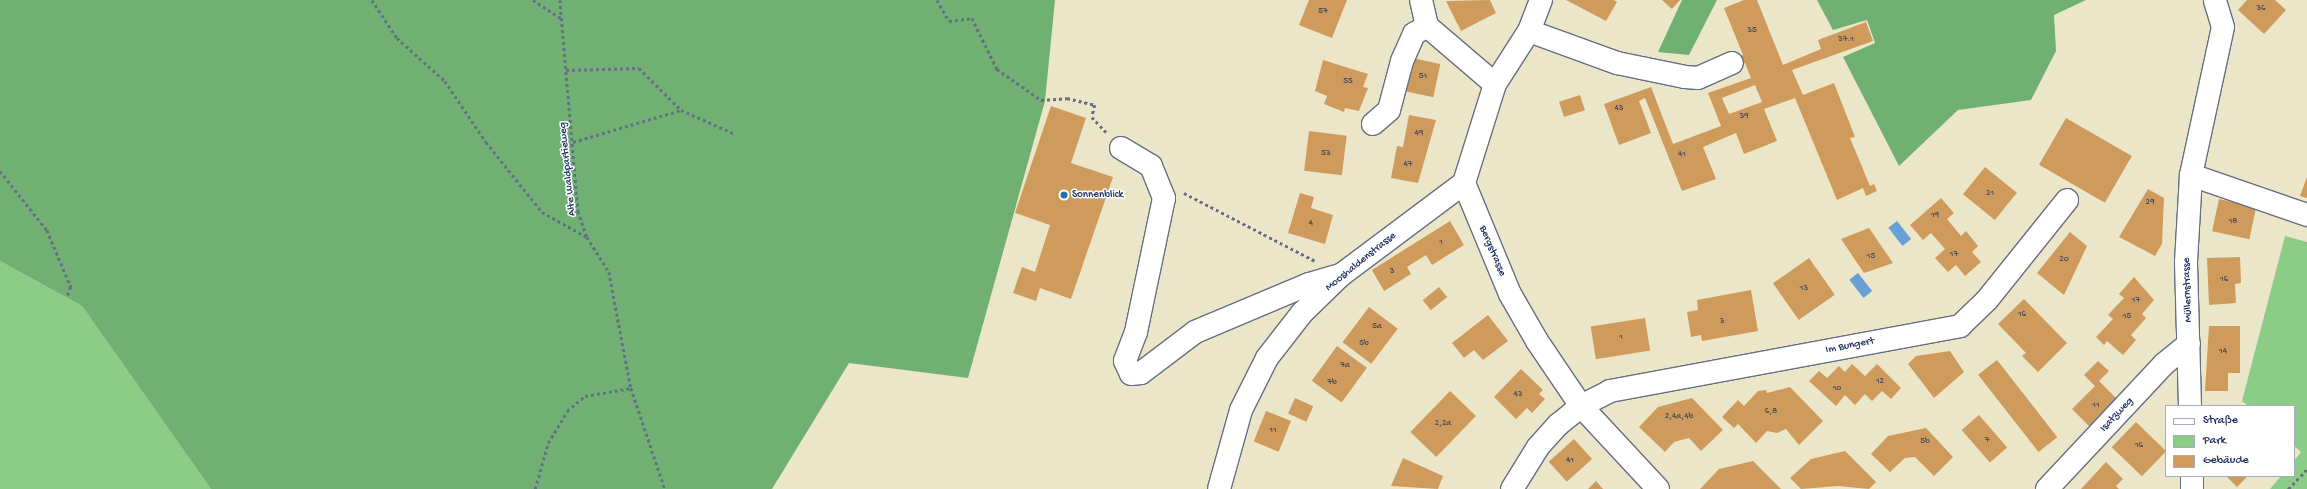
<!DOCTYPE html>
<meta charset="utf-8">
<style>
body{margin:0}
#map{position:relative;width:2307px;height:489px;overflow:hidden;background:#ece6c9;font-family:"Gochi Hand",sans-serif}
div>[style]{position:absolute}
.green>*{inset:0;background:#8bcd86}
.forest>*{inset:0;background:#70b073}
.water>*{inset:0;background:#68a0d6;transform-origin:0 0}
.building>*{inset:0;background:#ce9b5c;transform-origin:0 0}
.path>*{height:2.5px;margin-top:-1.25px;transform-origin:0;background:repeating-linear-gradient(90deg,#646f83 0 3px,transparent 0 6px)}
.roads{filter:drop-shadow(1px 0 #646f83) drop-shadow(-1px 0 #646f83) drop-shadow(0 1px #646f83) drop-shadow(0 -1px #646f83)}
.minor>*{height:22px;margin:-11px;padding:0 11px;transform-origin:11px;border-radius:11px;background:#fff}
.dots>*{width:11px;height:11px;translate:-50% -50%;box-sizing:border-box;border:2px solid #fff;border-radius:50%}
span{translate:-50% -50%;white-space:nowrap;text-align:center;line-height:1.15;-webkit-text-stroke:3px #fff;paint-order:stroke}
.number-label{font-size:9px;color:#484a5e}
.number-label span{-webkit-text-stroke-width:0}
.street-label{font-size:11px;color:#1b2f5e}
.poi-label{font-size:11px;color:#1b2f5e}
.left{translate:0 -50%;text-align:left}
.legend{position:absolute;left:2165px;top:405px;width:130px;height:72px;box-sizing:border-box;background:#fff;border:1px solid #a4acbf;margin:0;padding:5px 7px;list-style:none;font-size:12px;color:#1b2f5e}
.legend li{display:flex;align-items:center;gap:8px;height:20px}
.legend b{width:20px;border:1px solid #a4acbf}
</style>
<div id="map">
<div class="green">
<div style="clip-path:polygon(2285px 236px,2307px 242px,2307px 489px,2270px 489px,2281px 476px,2294px 476px,2294px 461px,2301px 452px,2294px 446px,2294px 406px,2248px 406px,2242px 401px)"></div>
<div style="clip-path:polygon(0 261px,82px 306px,211px 489px,0 489px)"></div>
</div>
<div class="forest">
<div style="clip-path:polygon(0 0,1055px 0,1045px 101px,968px 378px,849px 363px,772px 489px,211px 489px,82px 306px,0 261px)"></div>
<div style="clip-path:polygon(1682px 0,1717px 0,1689px 55px,1658px 52px)"></div>
<div style="clip-path:polygon(1817px 0,2086px 0,2054px 15px,2056px 51px,2031px 100px,1958px 110px,1899px 166px,1843px 57px,1875px 43px,1867px 20px,1833px 30px)"></div>
</div>
<div class="water">
<div style="left:1897px;top:221px;width:23px;height:11px;rotate:52deg"></div>
<div style="left:1858px;top:273px;width:23px;height:11px;rotate:52deg"></div>
</div>
<div class="building">
<div style="clip-path:polygon(1309px 0,1347px 0,1332px 38px,1299px 25px)"></div>
<div style="clip-path:polygon(1490px 0,1496px 13px,1461px 31px,1446px 1px)"></div>
<div style="clip-path:polygon(1566px 0,1614px 0,1617px 2px,1606px 21px)"></div>
<div style="clip-path:polygon(1662px 0,1680px 0,1672px 9px)"></div>
<div style="clip-path:polygon(evenodd,1744px 0,1757px 0,1783px 65px,1821px 49px,1818px 40px,1866px 22px,1873px 41px,1792px 70px,1803px 95px,1834px 83px,1855px 137px,1850px 138px,1870px 186px,1874px 184px,1877px 191px,1866px 196px,1863px 188px,1837px 200px,1795px 98px,1764px 109px,1777px 141px,1744px 154px,1736px 133px,1703px 147px,1716px 179px,1682px 191px,1645px 98px,1639px 101px,1651px 133px,1619px 145px,1604px 104px,1651px 87px,1673px 144px,1721px 126px,1708px 93px,1751px 78px,1745px 63px,1741px 65px,1738px 57px,1743px 55px,1724px 8px,1744px 0,1755px 85px,1762px 102px,1729px 114px,1722px 98px,1755px 85px)"></div>
<div style="clip-path:polygon(2247px 0,2275px 0,2286px 10px,2264px 34px,2238px 10px)"></div>
<div style="left:1412px;top:58px;width:29px;height:34px;rotate:12deg"></div>
<div style="clip-path:polygon(1323px 60px,1368px 74px,1363px 87px,1368px 88px,1359px 111px,1345px 108px,1344px 112px,1324px 104px,1327px 96px,1315px 91px)"></div>
<div style="left:1580px;top:95px;width:16px;height:22px;rotate:72deg"></div>
<div style="clip-path:polygon(1051px 106px,1086px 118px,1071px 163px,1113px 177px,1071px 299px,1040px 288px,1036px 301px,1013px 293px,1022px 267px,1035px 272px,1050px 225px,1015px 213px)"></div>
<div style="clip-path:polygon(1409px 115px,1436px 120px,1418px 183px,1391px 178px,1397px 146px,1403px 147px)"></div>
<div style="left:2066px;top:118px;width:76px;height:54px;rotate:30deg"></div>
<div style="left:1309px;top:131px;width:38px;height:40px;rotate:7deg"></div>
<div style="left:1985px;top:167px;width:41px;height:35px;rotate:39deg"></div>
<div style="clip-path:polygon(2307px 177px,2307px 198px,2300px 196px)"></div>
<div style="clip-path:polygon(2148px 189px,2164px 198px,2162px 244px,2155px 256px,2119px 237px)"></div>
<div style="clip-path:polygon(1300px 193px,1314px 197px,1311px 208px,1333px 215px,1325px 244px,1288px 233px)"></div>
<div style="clip-path:polygon(1941px 198px,1954px 213px,1947px 219px,1961px 236px,1966px 231px,1978px 246px,1972px 252px,1981px 262px,1965px 276px,1956px 265px,1948px 272px,1935px 258px,1945px 249px,1931px 233px,1923px 240px,1910px 225px)"></div>
<div style="left:2219px;top:199px;width:38px;height:33px;rotate:12deg"></div>
<div style="clip-path:polygon(1450px 221px,1464px 245px,1432px 265px,1426px 255px,1407px 267px,1411px 274px,1384px 291px,1372px 270px)"></div>
<div style="clip-path:polygon(1869px 228px,1893px 263px,1864px 273px,1841px 239px)"></div>
<div style="clip-path:polygon(2070px 232px,2087px 246px,2064px 295px,2037px 273px)"></div>
<div style="clip-path:polygon(2240px 257px,2241px 283px,2235px 284px,2236px 303px,2209px 305px,2207px 258px)"></div>
<div style="left:1809px;top:258px;width:45px;height:44px;rotate:55deg"></div>
<div style="clip-path:polygon(2134px 277px,2154px 300px,2142px 314px,2146px 318px,2131px 335px,2136px 340px,2123px 355px,2107px 341px,2104px 345px,2096px 337px,2113px 319px,2108px 315px,2124px 298px,2119px 294px)"></div>
<div style="left:1439px;top:287px;width:13px;height:21px;rotate:51deg"></div>
<div style="clip-path:polygon(1751px 290px,1758px 331px,1702px 341px,1701px 335px,1691px 337px,1687px 312px,1698px 310px,1697px 300px)"></div>
<div style="clip-path:polygon(2024px 299px,2067px 343px,2038px 372px,2022px 356px,2026px 353px,1998px 324px)"></div>
<div style="left:1369px;top:307px;width:36px;height:44px;rotate:37deg"></div>
<div style="clip-path:polygon(1488px 315px,1508px 341px,1483px 360px,1474px 350px,1464px 358px,1452px 343px)"></div>
<div style="left:1645px;top:318px;width:33px;height:55px;rotate:81deg"></div>
<div style="clip-path:polygon(2209px 326px,2240px 326px,2240px 373px,2228px 373px,2228px 391px,2205px 391px)"></div>
<div style="left:1337px;top:346px;width:37px;height:43px;rotate:36deg"></div>
<div style="clip-path:polygon(1950px 351px,1964px 372px,1934px 398px,1908px 364px,1916px 356px)"></div>
<div style="left:1997px;top:360px;width:98px;height:24px;rotate:52deg"></div>
<div style="clip-path:polygon(2098px 361px,2109px 371px,2099px 381px,2118px 400px,2091px 428px,2072px 409px,2095px 386px,2084px 375px)"></div>
<div style="clip-path:polygon(1852px 364px,1865px 376px,1877px 364px,1901px 388px,1891px 399px,1882px 391px,1872px 401px,1865px 394px,1855px 405px,1845px 395px,1836px 406px,1809px 381px,1819px 371px,1827px 378px,1839px 366px,1845px 372px)"></div>
<div style="clip-path:polygon(1521px 369px,1543px 390px,1539px 394px,1545px 399px,1532px 413px,1527px 408px,1516px 419px,1494px 397px)"></div>
<div style="clip-path:polygon(1790px 387px,1823px 421px,1799px 445px,1786px 429px,1777px 433px,1767px 431px,1756px 443px,1738px 424px,1734px 428px,1722px 417px,1738px 400px,1744px 406px,1758px 391px,1766px 390px,1767px 393px)"></div>
<div style="left:1450px;top:391px;width:36px;height:57px;rotate:44deg"></div>
<div style="left:1295px;top:398px;width:20px;height:17px;rotate:24deg"></div>
<div style="clip-path:polygon(1692px 398px,1723px 430px,1701px 451px,1689px 438px,1674px 442px,1665px 452px,1639px 427px,1658px 407px)"></div>
<div style="left:1266px;top:411px;width:27px;height:33px;rotate:22deg"></div>
<div style="left:1979px;top:415px;width:43px;height:23px;rotate:49deg"></div>
<div style="left:2136px;top:422px;width:42px;height:35px;rotate:44deg"></div>
<div style="clip-path:polygon(1926px 428px,1953px 457px,1934px 476px,1915px 457px,1905px 458px,1890px 472px,1871px 454px,1888px 436px)"></div>
<div style="left:1574px;top:439px;width:27px;height:34px;rotate:48deg"></div>
<div style="clip-path:polygon(1845px 451px,1876px 482px,1869px 489px,1838px 486px,1801px 489px,1790px 478px,1811px 459px)"></div>
<div style="clip-path:polygon(1403px 458px,1443px 476px,1438px 489px,1391px 486px)"></div>
<div style="clip-path:polygon(1753px 461px,1781px 489px,1700px 489px,1719px 469px)"></div>
<div style="clip-path:polygon(2106px 462px,2123px 479px,2116px 486px,2119px 489px,2081px 489px)"></div>
<div style="clip-path:polygon(2226px 476px,2248px 476px,2237px 487px)"></div>
<div style="clip-path:polygon(1596px 481px,1603px 489px,1588px 489px)"></div>
</div>
<div class="path">
<div style="left:372px;top:0;width:45px;rotate:56.7deg"></div>
<div style="left:397px;top:38px;width:64px;rotate:41.9deg"></div>
<div style="left:445px;top:81px;width:73px;rotate:56.1deg"></div>
<div style="left:486px;top:142px;width:90px;rotate:51.3deg"></div>
<div style="left:542px;top:212px;width:51px;rotate:29.1deg"></div>
<div style="left:533px;top:0;width:35px;rotate:33deg"></div>
<div style="left:560px;top:0;width:212px;rotate:85.1deg"></div>
<div style="left:578px;top:211px;width:28px;rotate:71deg"></div>
<div style="left:587px;top:237px;width:41px;rotate:57.8deg"></div>
<div style="left:609px;top:272px;width:118px;rotate:79.3deg"></div>
<div style="left:631px;top:388px;width:107px;rotate:71.4deg"></div>
<div style="left:937px;top:0;width:24px;rotate:60deg"></div>
<div style="left:949px;top:21px;width:23px;rotate:-7deg"></div>
<div style="left:972px;top:18px;width:57px;rotate:63.9deg"></div>
<div style="left:997px;top:69px;width:54px;rotate:35.2deg"></div>
<div style="left:1041px;top:100px;width:26px;rotate:-4deg"></div>
<div style="left:1067px;top:98px;width:29px;rotate:14deg"></div>
<div style="left:1095px;top:105px;width:12px;rotate:104deg"></div>
<div style="left:1092px;top:117px;width:22px;rotate:47deg"></div>
<div style="left:566px;top:70px;width:73px;rotate:-1.6deg"></div>
<div style="left:639px;top:68px;width:59px;rotate:45deg"></div>
<div style="left:681px;top:110px;width:57px;rotate:23.9deg"></div>
<div style="left:573px;top:142px;width:113px;rotate:-16.5deg"></div>
<div style="left:0;top:171px;width:75px;rotate:51.5deg"></div>
<div style="left:47px;top:230px;width:62px;rotate:67.2deg"></div>
<div style="left:71px;top:287px;width:9px;rotate:111deg"></div>
<div style="left:1184px;top:193px;width:148px;rotate:27.4deg"></div>
<div style="left:535px;top:489px;width:48px;rotate:-74.2deg"></div>
<div style="left:548px;top:443px;width:37px;rotate:-59deg"></div>
<div style="left:567px;top:411px;width:23px;rotate:-40deg"></div>
<div style="left:585px;top:396px;width:47px;rotate:-9.9deg"></div>
<div style="left:2288px;top:489px;width:28px;rotate:-46deg"></div>
</div>
<div class="roads">
<div class="minor">
<div style="left:1421px;top:0;width:27px;rotate:77deg"></div>
<div style="left:1427px;top:26px;width:89px;rotate:40.5deg"></div>
<div style="left:1541px;top:0;width:33px;rotate:111deg"></div>
<div style="left:1529px;top:31px;width:63px;rotate:122.7deg"></div>
<div style="left:1495px;top:84px;width:104px;rotate:107.4deg"></div>
<div style="left:1464px;top:183px;width:120px;rotate:67.5deg"></div>
<div style="left:1510px;top:294px;width:54px;rotate:60.1deg"></div>
<div style="left:1537px;top:341px;width:78px;rotate:55.9deg"></div>
<div style="left:1581px;top:406px;width:113px;rotate:47.1deg"></div>
<div style="left:1529px;top:31px;width:94px;rotate:20deg"></div>
<div style="left:1617px;top:63px;width:69px;rotate:11.6deg"></div>
<div style="left:1685px;top:77px;width:13px;rotate:4deg"></div>
<div style="left:1698px;top:78px;width:37px;rotate:-24deg"></div>
<div style="left:1373px;top:124px;width:21px;rotate:-41deg"></div>
<div style="left:1389px;top:110px;width:51px;rotate:-75.1deg"></div>
<div style="left:1402px;top:61px;width:30px;rotate:-66deg"></div>
<div style="left:1414px;top:34px;width:15px;rotate:-32deg"></div>
<div style="left:1121px;top:148px;width:35px;rotate:31deg"></div>
<div style="left:1151px;top:166px;width:35px;rotate:68deg"></div>
<div style="left:1164px;top:198px;width:137px;rotate:101.8deg"></div>
<div style="left:1136px;top:332px;width:31px;rotate:111deg"></div>
<div style="left:1125px;top:361px;width:14px;rotate:65deg"></div>
<div style="left:1131px;top:374px;width:10px;rotate:-6deg"></div>
<div style="left:1141px;top:373px;width:68px;rotate:-37.2deg"></div>
<div style="left:1195px;top:332px;width:124px;rotate:-22.8deg"></div>
<div style="left:1309px;top:284px;width:33px;rotate:-16deg"></div>
<div style="left:2191px;top:175px;width:123px;rotate:19deg"></div>
<div style="left:2190px;top:406px;width:144px;rotate:-91.6deg"></div>
<div style="left:2186px;top:262px;width:87px;rotate:-86.7deg"></div>
<div style="left:2191px;top:175px;width:151px;rotate:-77.8deg"></div>
<div style="left:2223px;top:27px;width:28px;rotate:-107deg"></div>
<div style="left:2192px;top:476px;width:13px;rotate:90deg"></div>
<div style="left:1219px;top:489px;width:82px;rotate:-74.4deg"></div>
<div style="left:1241px;top:410px;width:58px;rotate:-63.4deg"></div>
<div style="left:1267px;top:358px;width:57px;rotate:-52.1deg"></div>
<div style="left:1302px;top:313px;width:54px;rotate:-44.3deg"></div>
<div style="left:1341px;top:275px;width:154px;rotate:-36.8deg"></div>
<div style="left:1512px;top:489px;width:49px;rotate:-58.2deg"></div>
<div style="left:1538px;top:447px;width:31px;rotate:-48deg"></div>
<div style="left:1559px;top:424px;width:28px;rotate:-39deg"></div>
<div style="left:1581px;top:406px;width:33px;rotate:-27deg"></div>
<div style="left:1610px;top:391px;width:356px;rotate:-10.5deg"></div>
<div style="left:1960px;top:326px;width:37px;rotate:-44deg"></div>
<div style="left:1987px;top:300px;width:128px;rotate:-51.3deg"></div>
<div style="left:2047px;top:489px;width:171px;rotate:-46.9deg"></div>
<div style="left:2164px;top:364px;width:32px;rotate:-39deg"></div>
</div>
</div>
<div class="dots">
<div style="left:1064px;top:195px;background:#1f6fb2"></div>
</div>
<div class="number-label">
<span style="left:2261px;top:9px">36</span>
<span style="left:1323px;top:12px">57</span>
<span style="left:1752px;top:31px">35</span>
<span style="left:1846px;top:40px">37.1</span>
<span style="left:1423px;top:77px">51</span>
<span style="left:1348px;top:82px">55</span>
<span style="left:1619px;top:109px">43</span>
<span style="left:1744px;top:117px">39</span>
<span style="left:1419px;top:134px">49</span>
<span style="left:1326px;top:154px">53</span>
<span style="left:1682px;top:155px">41</span>
<span style="left:1408px;top:165px">47</span>
<span style="left:1990px;top:194px">21</span>
<span style="left:2150px;top:203px">29</span>
<span style="left:1935px;top:216px">19</span>
<span style="left:2233px;top:222px">18</span>
<span style="left:1311px;top:224px">4</span>
<span style="left:1441px;top:243px">1</span>
<span style="left:1954px;top:255px">17</span>
<span style="left:1871px;top:257px">15</span>
<span style="left:2064px;top:260px">20</span>
<span style="left:1392px;top:272px">3</span>
<span style="left:2224px;top:280px">16</span>
<span style="left:1804px;top:289px">13</span>
<span style="left:2136px;top:301px">17</span>
<span style="left:2022px;top:315px">16</span>
<span style="left:2127px;top:317px">15</span>
<span style="left:1722px;top:322px">3</span>
<span style="left:1377px;top:327px">5a</span>
<span style="left:1621px;top:338px">1</span>
<span style="left:1364px;top:344px">5b</span>
<span style="left:2223px;top:352px">14</span>
<span style="left:1345px;top:366px">7a</span>
<span style="left:1880px;top:382px">12</span>
<span style="left:1332px;top:383px">7b</span>
<span style="left:1837px;top:389px">10</span>
<span style="left:1518px;top:395px">43</span>
<span style="left:2096px;top:406px">11</span>
<span style="left:1771px;top:412px">6,8</span>
<span style="left:1679px;top:417px">2,4a,4b</span>
<span style="left:1443px;top:424px">2,2a</span>
<span style="left:1273px;top:431px">11</span>
<span style="left:1987px;top:441px">7</span>
<span style="left:1925px;top:442px">5b</span>
<span style="left:2139px;top:446px">16</span>
<span style="left:1570px;top:461px">41</span>
</div>
<div class="street-label">
<span style="left:568px;top:169px;rotate:-96deg">Alte Waldpartieweg</span>
<span style="left:1492px;top:251px;rotate:67deg">Bergstrasse</span>
<span style="left:1361px;top:262px;rotate:-39deg">Mooshaldenstrasse</span>
<span style="left:2188px;top:290px;rotate:-92deg">Müllernstrasse</span>
<span style="left:1850px;top:346px;rotate:-11deg">Im Bungert</span>
<span style="left:2117px;top:415px;rotate:-47deg">Isatzweg</span>
</div>
<div class="poi-label">
<span class="left" style="left:1072px;top:195px">Sonnenblick</span>
</div>
<ul class="legend">
<li><b style="height:5px;background:#fff"></b>Straße</li>
<li><b style="height:11px;background:#8bcd86"></b>Park</li>
<li><b style="height:11px;background:#ce9b5c"></b>Gebäude</li>
</ul>
</div>
